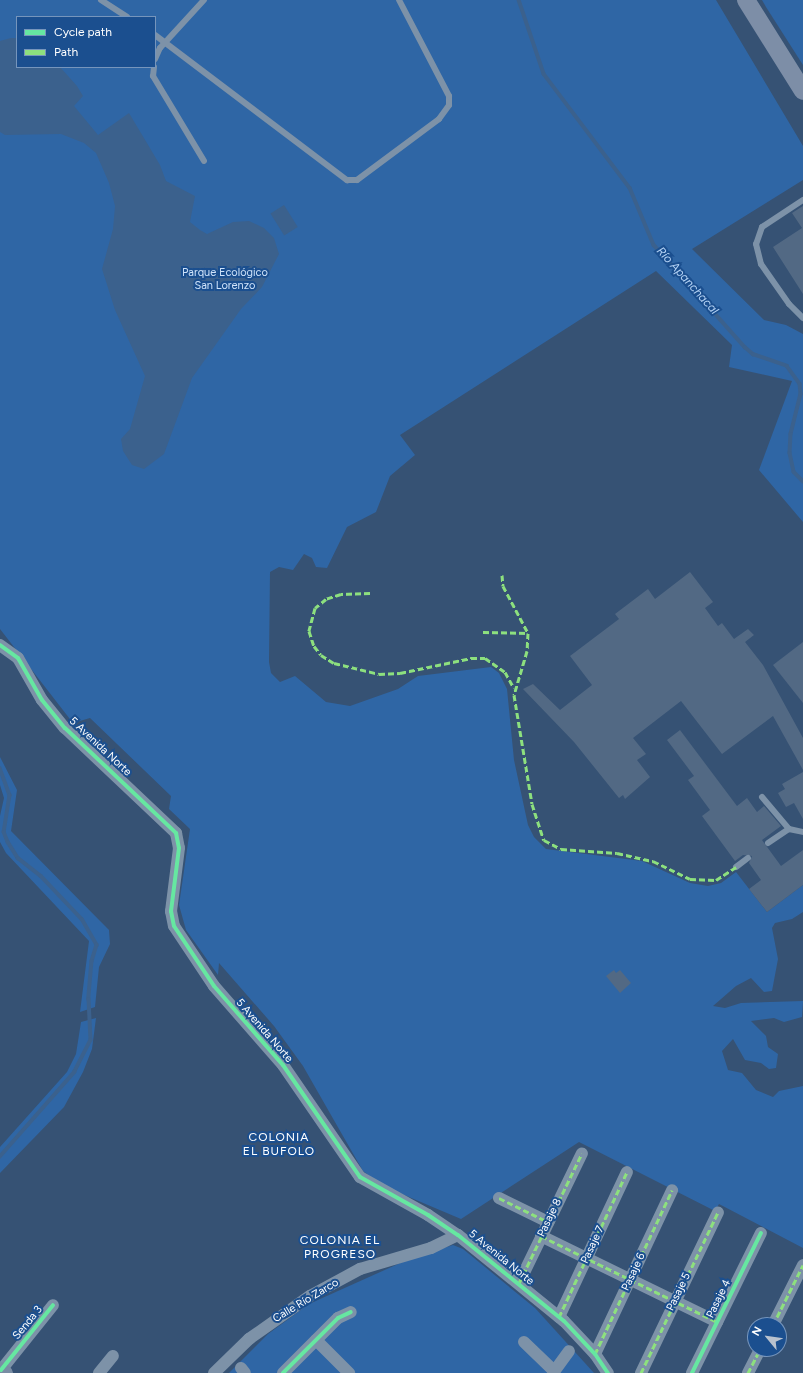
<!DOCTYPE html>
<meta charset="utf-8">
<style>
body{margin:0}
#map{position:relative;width:803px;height:1373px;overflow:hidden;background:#365274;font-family:Figtree,sans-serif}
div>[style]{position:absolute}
.green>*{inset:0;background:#2f66a5}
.water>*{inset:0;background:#3b618d;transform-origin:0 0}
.stream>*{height:3.5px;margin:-1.75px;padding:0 1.75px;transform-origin:1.75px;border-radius:1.75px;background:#3b618d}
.building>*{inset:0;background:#526984}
.lane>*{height:6px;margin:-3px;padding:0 3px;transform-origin:3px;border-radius:3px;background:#7d92a8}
.street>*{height:12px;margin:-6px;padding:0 6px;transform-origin:6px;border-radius:6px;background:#7d92a8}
.secondary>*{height:17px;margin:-8.5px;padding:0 8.5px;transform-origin:8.5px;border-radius:8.5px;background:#798da4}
.primary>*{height:18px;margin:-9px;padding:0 9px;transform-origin:9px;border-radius:9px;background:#7d8ea7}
.quiet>*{height:3px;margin-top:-1.5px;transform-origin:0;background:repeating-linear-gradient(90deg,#8de07e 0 6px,transparent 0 9px)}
.cycleway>*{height:4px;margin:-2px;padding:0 2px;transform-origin:2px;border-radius:2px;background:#66e7a1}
span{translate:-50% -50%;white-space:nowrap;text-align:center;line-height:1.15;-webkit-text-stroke:4px #1b4f8f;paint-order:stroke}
.park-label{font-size:11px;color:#cfe3fa}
.street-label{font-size:11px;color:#fff}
.water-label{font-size:12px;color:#b5d3f5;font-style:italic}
.neighbourhood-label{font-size:12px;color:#fff;letter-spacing:1px}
.legend{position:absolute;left:16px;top:16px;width:140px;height:52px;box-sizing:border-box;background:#1b4f8f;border:1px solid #7695bc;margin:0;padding:5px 7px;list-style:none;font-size:12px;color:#fff}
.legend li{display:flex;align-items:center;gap:8px;height:20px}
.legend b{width:20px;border:1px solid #7695bc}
.north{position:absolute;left:747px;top:1317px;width:40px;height:40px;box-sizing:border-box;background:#1b4f8f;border:1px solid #7695bc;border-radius:50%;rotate:299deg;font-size:11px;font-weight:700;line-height:16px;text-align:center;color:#fff}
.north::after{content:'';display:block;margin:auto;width:14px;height:18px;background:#b9c2ce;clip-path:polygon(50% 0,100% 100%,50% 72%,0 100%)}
</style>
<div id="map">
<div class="green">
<div style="clip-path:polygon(evenodd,0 0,716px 0,803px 146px,803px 180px,692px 249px,764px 320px,786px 325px,803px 334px,803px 522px,759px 470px,792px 381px,729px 367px,732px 345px,656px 271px,400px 435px,415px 455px,390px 476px,376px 512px,347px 527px,327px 568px,316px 567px,312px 558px,304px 554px,293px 570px,279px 567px,270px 572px,269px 662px,271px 673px,280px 682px,295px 676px,326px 702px,350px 706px,398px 689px,418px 676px,491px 667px,499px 673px,507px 689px,514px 760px,528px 825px,534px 837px,546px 849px,642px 861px,690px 883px,708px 886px,721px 883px,736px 872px,767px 912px,803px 885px,803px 912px,792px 919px,775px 923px,772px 928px,778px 959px,772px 991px,764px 992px,751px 978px,736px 986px,713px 1006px,725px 1008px,741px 1003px,803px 1001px,802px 1017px,784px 1022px,774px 1018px,751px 1021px,766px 1036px,768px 1047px,778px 1054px,776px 1068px,769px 1069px,761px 1063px,745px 1060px,733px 1039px,722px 1051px,728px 1070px,742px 1073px,756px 1090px,773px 1097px,779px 1091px,803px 1086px,803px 1248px,719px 1204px,715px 1211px,579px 1142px,461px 1219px,383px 1186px,363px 1171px,303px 1066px,274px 1026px,219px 963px,218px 975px,186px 930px,179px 905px,190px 829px,169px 809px,171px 796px,90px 718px,73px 723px,0 629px,0 0,17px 17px,155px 17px,155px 67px,17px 67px,17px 17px)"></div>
<div style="clip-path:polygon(762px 0,803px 0,803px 65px,766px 7px)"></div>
<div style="clip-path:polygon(0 757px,17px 790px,11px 831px,109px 930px,110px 944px,99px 967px,95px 1007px,80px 1012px,89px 941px,6px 853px,0 842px,0 816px,4px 798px,0 785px)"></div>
<div style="clip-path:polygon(96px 1018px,92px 1049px,83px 1072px,64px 1107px,0 1173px,0 1147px,67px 1072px,76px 1054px,81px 1022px)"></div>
<div style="clip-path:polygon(453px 1245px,463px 1249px,535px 1308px,594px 1373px,229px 1373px,268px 1334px,309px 1304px,407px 1260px)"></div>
</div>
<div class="water">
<div style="clip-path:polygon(11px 38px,17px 38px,17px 67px,60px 67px,77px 86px,83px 96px,74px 106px,98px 135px,129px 113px,160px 165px,166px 181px,195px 196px,190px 222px,200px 230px,207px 234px,233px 222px,249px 221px,264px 228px,274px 238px,279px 254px,262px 287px,241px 309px,192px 378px,164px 454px,144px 469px,132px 465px,123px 451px,121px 439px,130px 429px,145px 376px,115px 310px,102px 269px,113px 229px,115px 206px,109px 183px,96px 153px,84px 143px,61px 134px,5px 135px,0 132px,0 41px)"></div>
<div style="left:284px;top:205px;width:26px;height:16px;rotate:58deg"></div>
</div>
<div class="stream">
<div style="left:519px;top:0;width:78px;rotate:71.3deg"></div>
<div style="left:544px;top:74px;width:143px;rotate:53deg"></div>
<div style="left:630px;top:188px;width:62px;rotate:67.2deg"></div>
<div style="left:654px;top:245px;width:137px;rotate:48.3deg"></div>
<div style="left:745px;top:347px;width:11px;rotate:41deg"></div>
<div style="left:753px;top:354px;width:36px;rotate:19deg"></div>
<div style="left:787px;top:366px;width:22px;rotate:54deg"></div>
<div style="left:800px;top:384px;width:10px;rotate:84deg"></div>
<div style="left:801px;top:394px;width:41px;rotate:104deg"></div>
<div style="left:791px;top:434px;width:19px;rotate:93deg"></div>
<div style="left:790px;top:453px;width:19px;rotate:78deg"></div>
<div style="left:794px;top:472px;width:13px;rotate:45deg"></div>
<div style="left:0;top:768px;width:29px;rotate:70deg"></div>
<div style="left:10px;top:795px;width:37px;rotate:99deg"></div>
<div style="left:4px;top:832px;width:11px;rotate:68deg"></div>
<div style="left:8px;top:842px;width:19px;rotate:58deg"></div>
<div style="left:18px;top:858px;width:29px;rotate:38deg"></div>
<div style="left:41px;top:876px;width:59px;rotate:46.4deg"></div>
<div style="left:82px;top:919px;width:30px;rotate:60deg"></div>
<div style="left:97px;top:945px;width:17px;rotate:107deg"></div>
<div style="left:92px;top:961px;width:38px;rotate:95deg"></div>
<div style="left:89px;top:999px;width:41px;rotate:87.2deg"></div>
<div style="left:91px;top:1040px;width:36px;rotate:117deg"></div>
<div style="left:75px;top:1072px;width:113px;rotate:131.4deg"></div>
</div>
<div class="building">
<div style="clip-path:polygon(803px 206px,803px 294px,773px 247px,802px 228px,792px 213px)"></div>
<div style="clip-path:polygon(690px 572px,713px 602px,705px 608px,718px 626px,722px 623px,734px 639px,748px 629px,754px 635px,745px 642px,763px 665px,803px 738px,803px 770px,773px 716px,722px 754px,681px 701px,633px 738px,646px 754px,637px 760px,650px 777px,625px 799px,623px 795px,619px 798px,574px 742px,523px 689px,533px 684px,560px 710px,592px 685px,570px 656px,619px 619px,615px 614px,648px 589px,655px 599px)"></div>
<div style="clip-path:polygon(803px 642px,803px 703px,773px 665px)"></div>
<div style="clip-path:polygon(680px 730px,737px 806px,747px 798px,757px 812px,764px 806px,781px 826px,762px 840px,781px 866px,803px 850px,803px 885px,767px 912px,749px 889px,761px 880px,749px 863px,752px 856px,743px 855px,735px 861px,702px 816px,710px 810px,688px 780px,694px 776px,667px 740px)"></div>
<div style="clip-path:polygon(803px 772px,803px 819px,794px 803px,786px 807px,778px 793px,785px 789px,782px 784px)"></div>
<div style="clip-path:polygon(614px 970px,616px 973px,620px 970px,631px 983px,620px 993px,606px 976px)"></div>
</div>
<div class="lane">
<div style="left:101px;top:0;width:31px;rotate:33deg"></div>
<div style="left:155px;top:35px;width:241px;rotate:37.1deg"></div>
<div style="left:347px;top:180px;width:10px"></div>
<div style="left:357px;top:180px;width:102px;rotate:-36.6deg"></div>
<div style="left:439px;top:119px;width:17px;rotate:-54deg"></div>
<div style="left:449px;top:105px;width:9px;rotate:-90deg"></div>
<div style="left:449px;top:96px;width:108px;rotate:-117.5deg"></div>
<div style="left:155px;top:59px;width:12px;rotate:-66deg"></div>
<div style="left:160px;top:48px;width:65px;rotate:-47.5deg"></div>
<div style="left:154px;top:67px;width:9px;rotate:96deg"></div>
<div style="left:153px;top:76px;width:99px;rotate:59deg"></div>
<div style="left:803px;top:200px;width:49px;rotate:146.6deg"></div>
<div style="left:762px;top:227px;width:18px;rotate:109deg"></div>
<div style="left:756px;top:244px;width:21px;rotate:76deg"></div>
<div style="left:761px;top:264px;width:49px;rotate:55deg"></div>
<div style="left:789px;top:304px;width:20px;rotate:45deg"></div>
<div style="left:762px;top:797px;width:42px;rotate:49.8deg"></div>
<div style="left:789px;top:829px;width:14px;rotate:12deg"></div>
<div style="left:768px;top:843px;width:25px;rotate:-34deg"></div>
<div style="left:736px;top:867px;width:15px;rotate:-37deg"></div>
</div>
<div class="street">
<div style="left:0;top:645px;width:22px;rotate:36deg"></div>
<div style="left:18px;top:658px;width:48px;rotate:60.3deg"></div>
<div style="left:42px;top:700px;width:36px;rotate:51deg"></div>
<div style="left:65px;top:728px;width:153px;rotate:43.4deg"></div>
<div style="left:176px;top:833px;width:15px;rotate:79deg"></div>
<div style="left:179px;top:848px;width:64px;rotate:97.2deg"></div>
<div style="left:171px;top:911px;width:15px;rotate:79deg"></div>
<div style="left:174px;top:926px;width:72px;rotate:56.3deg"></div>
<div style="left:214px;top:986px;width:105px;rotate:48.9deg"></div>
<div style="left:283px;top:1065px;width:136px;rotate:55.5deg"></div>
<div style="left:360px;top:1177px;width:78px;rotate:29.2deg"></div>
<div style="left:428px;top:1215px;width:36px;rotate:34deg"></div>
<div style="left:458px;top:1235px;width:136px;rotate:39.1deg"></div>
<div style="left:564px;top:1321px;width:45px;rotate:46.8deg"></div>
<div style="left:595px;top:1354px;width:23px;rotate:56deg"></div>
<div style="left:499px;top:1198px;width:55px;rotate:26.1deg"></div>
<div style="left:541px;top:1236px;width:196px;rotate:26deg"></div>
<div style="left:519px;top:1283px;width:144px;rotate:-64.1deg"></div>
<div style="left:559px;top:1317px;width:160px;rotate:-64.9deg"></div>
<div style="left:773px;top:1325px;width:67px;rotate:-63.4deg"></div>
<div style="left:316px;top:1340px;width:47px;rotate:45deg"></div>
<div style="left:524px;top:1342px;width:42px;rotate:44deg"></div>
<div style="left:595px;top:1354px;width:181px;rotate:-64.8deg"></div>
<div style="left:241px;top:1368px;width:6px;rotate:51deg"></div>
<div style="left:1px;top:1370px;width:83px;rotate:-51.3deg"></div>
<div style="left:99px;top:1373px;width:22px;rotate:-51deg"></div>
<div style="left:214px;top:1373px;width:49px;rotate:-44.2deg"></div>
<div style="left:249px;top:1339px;width:75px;rotate:-35.2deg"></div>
<div style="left:310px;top:1296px;width:57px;rotate:-28.4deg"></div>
<div style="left:360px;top:1269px;width:74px;rotate:-16.5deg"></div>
<div style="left:431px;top:1248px;width:30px;rotate:-26deg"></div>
<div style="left:283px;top:1373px;width:78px;rotate:-45deg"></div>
<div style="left:338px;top:1318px;width:14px;rotate:-25deg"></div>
<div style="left:553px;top:1373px;width:27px;rotate:-54deg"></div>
<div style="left:641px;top:1373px;width:178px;rotate:-64.4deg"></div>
<div style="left:692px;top:1373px;width:156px;rotate:-63.8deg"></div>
<div style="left:748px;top:1373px;width:27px;rotate:-63deg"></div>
</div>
<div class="secondary">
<div style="left:0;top:1370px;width:5px;rotate:37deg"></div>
</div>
<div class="primary">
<div style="left:746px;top:0;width:107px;rotate:57.9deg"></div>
</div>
<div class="quiet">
<div style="left:502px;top:575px;width:11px;rotate:85deg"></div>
<div style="left:503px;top:586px;width:53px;rotate:62deg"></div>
<div style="left:528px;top:633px;width:18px;rotate:93deg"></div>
<div style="left:527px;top:651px;width:46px;rotate:106.5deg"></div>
<div style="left:514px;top:695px;width:110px;rotate:80.6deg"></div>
<div style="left:532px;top:804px;width:38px;rotate:72deg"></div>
<div style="left:544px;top:840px;width:19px;rotate:28deg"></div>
<div style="left:561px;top:849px;width:56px;rotate:4.1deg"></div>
<div style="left:617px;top:853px;width:37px;rotate:13deg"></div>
<div style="left:653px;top:861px;width:41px;rotate:25.9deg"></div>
<div style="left:690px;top:879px;width:26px;rotate:2deg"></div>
<div style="left:716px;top:880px;width:24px;rotate:-33deg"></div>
<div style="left:370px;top:593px;width:29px;rotate:178deg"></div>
<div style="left:341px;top:594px;width:16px;rotate:162deg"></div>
<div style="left:326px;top:599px;width:14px;rotate:141deg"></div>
<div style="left:315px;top:608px;width:24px;rotate:105deg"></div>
<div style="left:309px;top:631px;width:16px;rotate:72deg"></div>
<div style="left:314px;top:646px;width:11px;rotate:52deg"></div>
<div style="left:321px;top:655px;width:15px;rotate:32deg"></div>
<div style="left:334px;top:663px;width:46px;rotate:13.7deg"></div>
<div style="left:379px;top:674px;width:21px;rotate:-3deg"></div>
<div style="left:400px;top:673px;width:73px;rotate:-11.9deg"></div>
<div style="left:471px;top:658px;width:14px"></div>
<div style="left:485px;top:658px;width:24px;rotate:35deg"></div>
<div style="left:505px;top:672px;width:18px;rotate:61deg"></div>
<div style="left:483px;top:632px;width:45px;rotate:1.3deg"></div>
<div style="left:499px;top:1198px;width:55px;rotate:26.1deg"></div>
<div style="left:541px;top:1236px;width:196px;rotate:26deg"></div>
<div style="left:519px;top:1283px;width:144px;rotate:-64.1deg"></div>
<div style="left:559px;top:1317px;width:160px;rotate:-64.9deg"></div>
<div style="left:773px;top:1325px;width:67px;rotate:-63.4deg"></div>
<div style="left:595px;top:1354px;width:181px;rotate:-64.8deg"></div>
<div style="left:641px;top:1373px;width:178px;rotate:-64.4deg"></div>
<div style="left:748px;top:1373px;width:27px;rotate:-63deg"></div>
</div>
<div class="cycleway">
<div style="left:0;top:645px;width:22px;rotate:36deg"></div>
<div style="left:18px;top:658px;width:48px;rotate:60.3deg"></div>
<div style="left:42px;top:700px;width:36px;rotate:51deg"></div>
<div style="left:65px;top:728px;width:153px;rotate:43.4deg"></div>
<div style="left:176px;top:833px;width:15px;rotate:79deg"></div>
<div style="left:179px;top:848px;width:64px;rotate:97.2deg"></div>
<div style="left:171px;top:911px;width:15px;rotate:79deg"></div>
<div style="left:174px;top:926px;width:72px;rotate:56.3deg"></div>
<div style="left:214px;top:986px;width:105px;rotate:48.9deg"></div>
<div style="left:283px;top:1065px;width:136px;rotate:55.5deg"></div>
<div style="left:360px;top:1177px;width:78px;rotate:29.2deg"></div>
<div style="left:428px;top:1215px;width:36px;rotate:34deg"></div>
<div style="left:458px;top:1235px;width:136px;rotate:39.1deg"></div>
<div style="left:564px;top:1321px;width:45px;rotate:46.8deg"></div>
<div style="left:595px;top:1354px;width:23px;rotate:56deg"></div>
<div style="left:1px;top:1370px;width:83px;rotate:-51.3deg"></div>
<div style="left:283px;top:1373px;width:78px;rotate:-45deg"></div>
<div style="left:338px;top:1318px;width:14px;rotate:-25deg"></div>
<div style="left:692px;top:1373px;width:156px;rotate:-63.8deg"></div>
</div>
<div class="park-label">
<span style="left:225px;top:280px">Parque Ecológico<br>San Lorenzo</span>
</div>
<div class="street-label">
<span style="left:100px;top:747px;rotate:43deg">5 Avenida Norte</span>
<span style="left:264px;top:1031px;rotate:49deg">5 Avenida Norte</span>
<span style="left:550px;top:1218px;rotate:-64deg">Pasaje 8</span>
<span style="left:593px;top:1245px;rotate:-65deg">Pasaje 7</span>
<span style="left:501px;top:1258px;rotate:39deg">5 Avenida Norte</span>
<span style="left:634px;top:1272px;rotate:-65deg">Pasaje 6</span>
<span style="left:679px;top:1292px;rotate:-64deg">Pasaje 5</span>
<span style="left:719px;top:1299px;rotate:-64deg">Pasaje 4</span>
<span style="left:306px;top:1301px;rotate:-31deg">Calle Río Zarco</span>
<span style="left:28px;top:1323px;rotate:-51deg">Senda 3</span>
</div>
<div class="water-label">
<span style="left:687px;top:281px;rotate:48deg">Río Apanchacal</span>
</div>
<div class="neighbourhood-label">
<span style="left:279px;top:1145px">COLONIA<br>EL BUFOLO</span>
<span style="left:340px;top:1248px">COLONIA EL<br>PROGRESO</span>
</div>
<ul class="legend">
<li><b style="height:5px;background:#66e7a1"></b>Cycle path</li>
<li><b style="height:5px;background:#8de07e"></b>Path</li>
</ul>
<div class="north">N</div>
</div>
